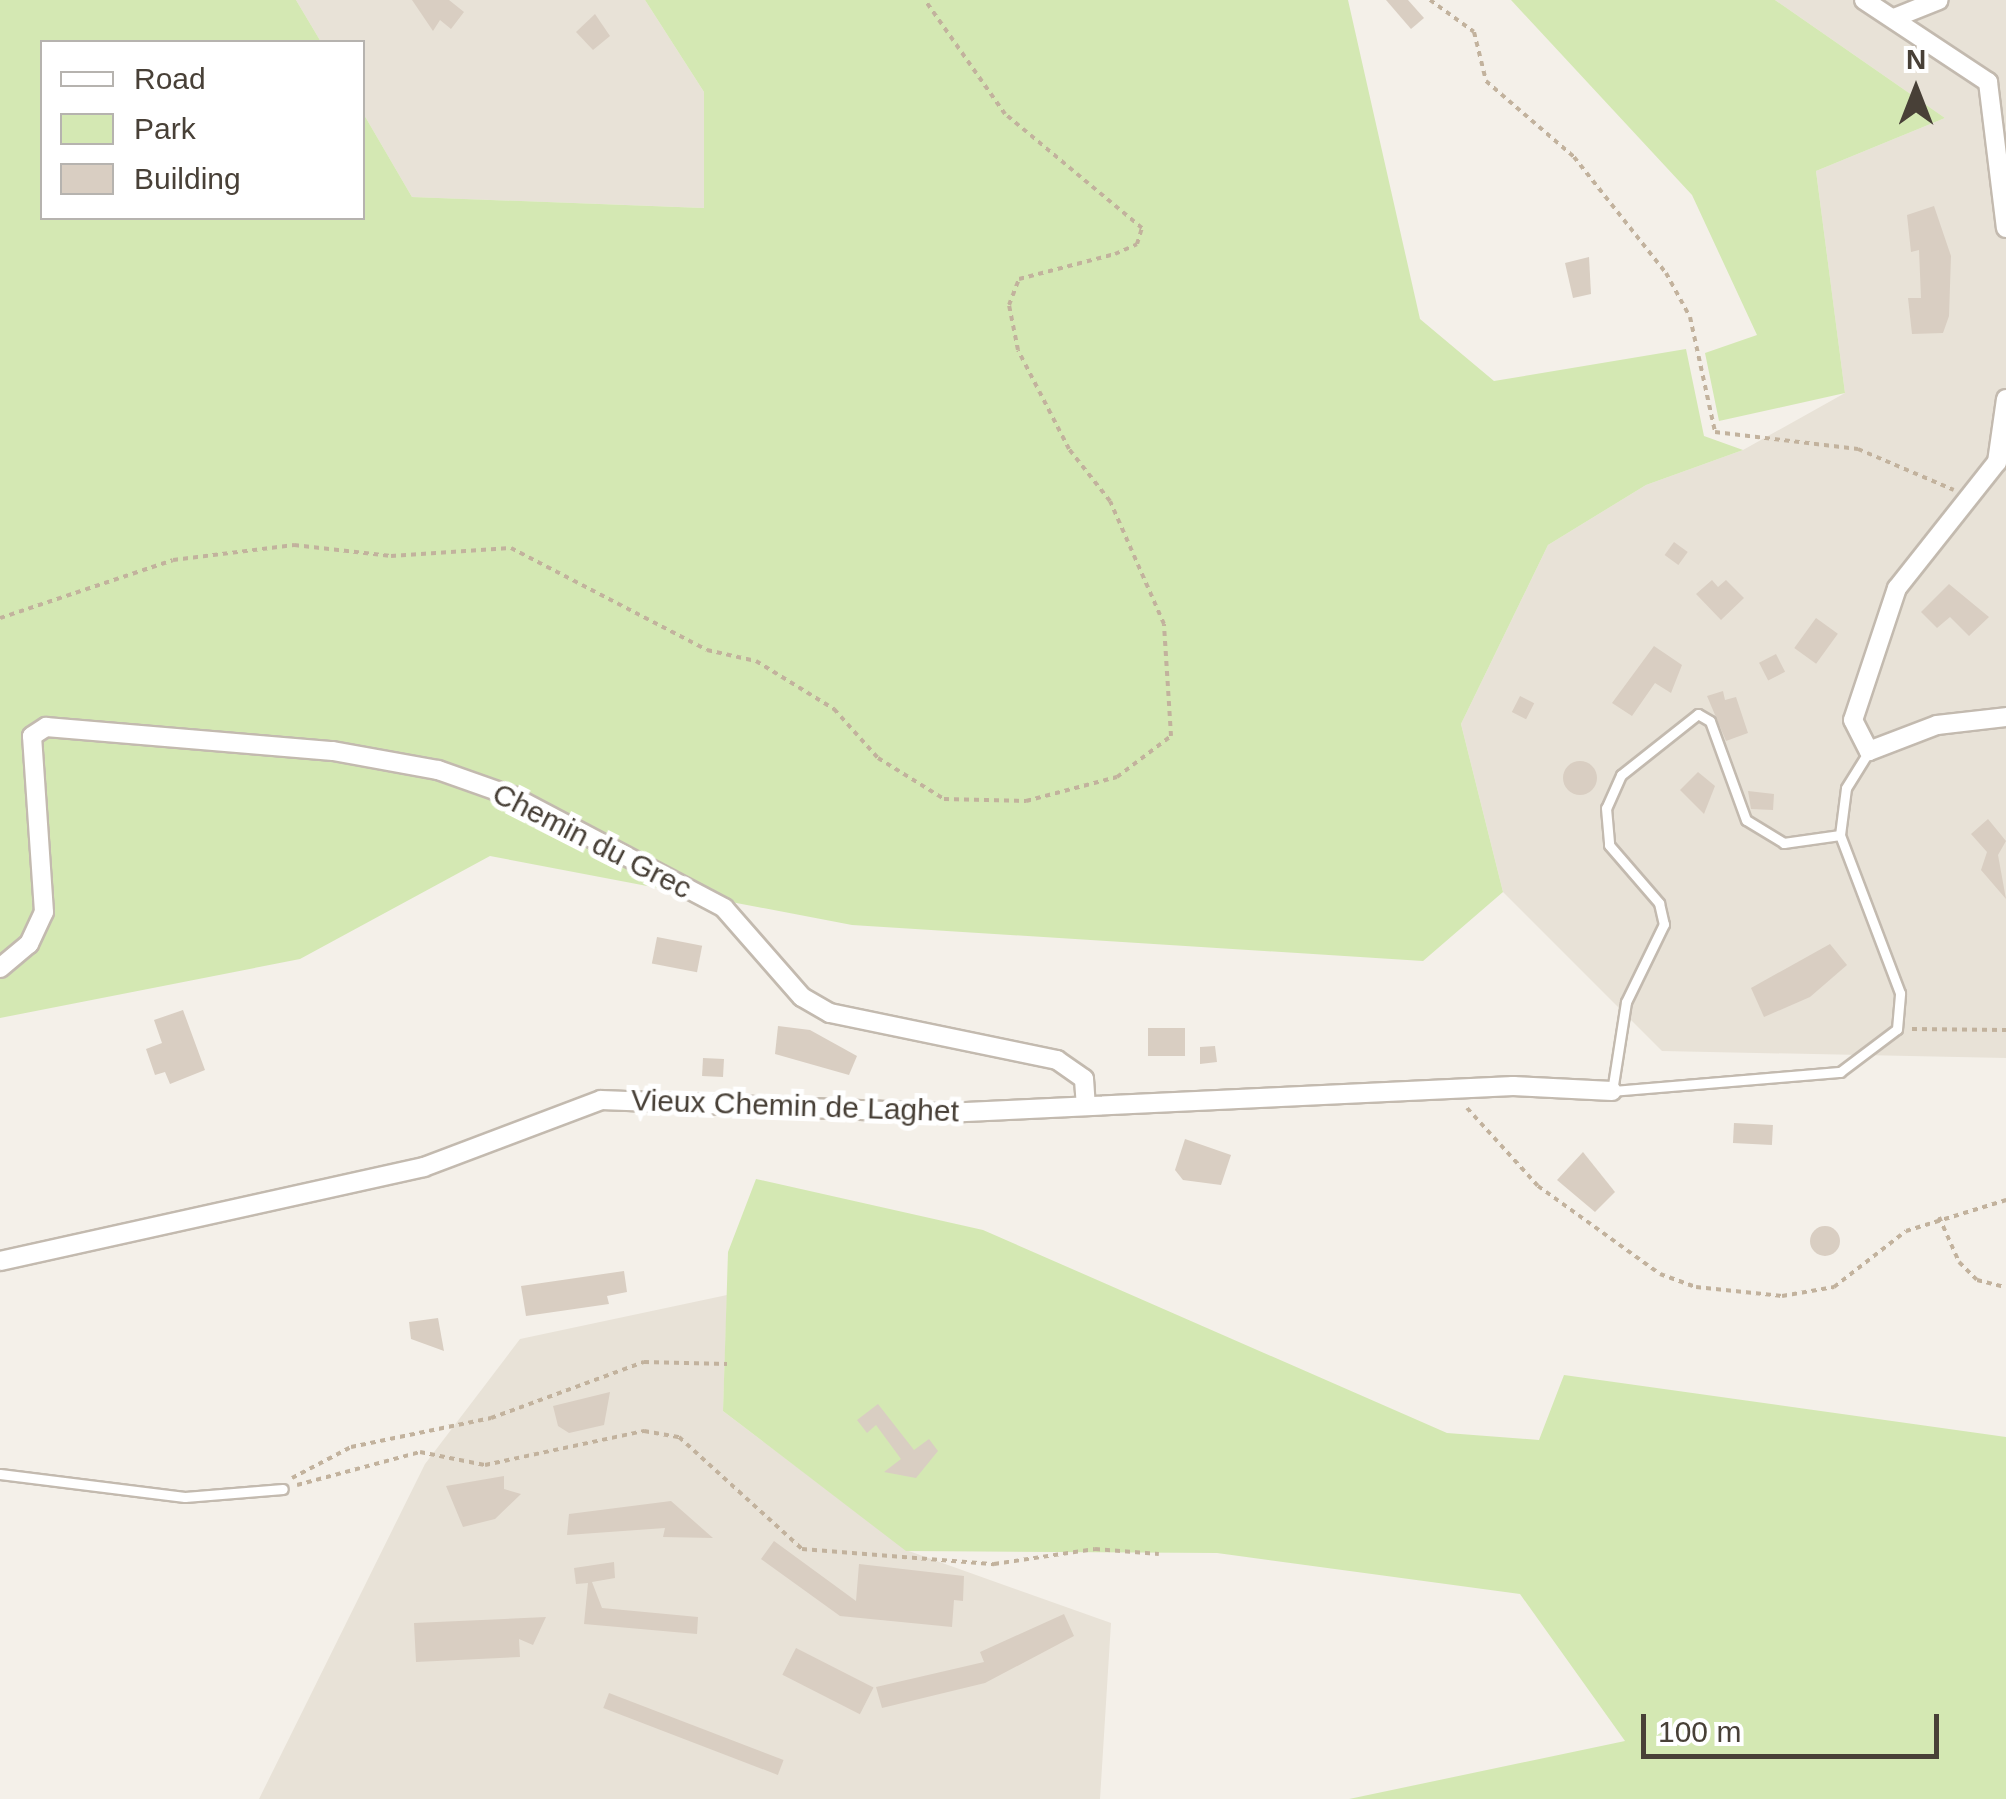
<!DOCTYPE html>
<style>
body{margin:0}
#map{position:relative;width:2006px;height:1799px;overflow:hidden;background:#f4f0e9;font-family:Helvetica,sans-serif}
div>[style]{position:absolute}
.residential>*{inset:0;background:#e8e2d7}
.green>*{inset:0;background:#d4e8b3}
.building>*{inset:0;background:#d9cec2;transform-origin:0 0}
.round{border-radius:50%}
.path>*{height:4px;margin-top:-2px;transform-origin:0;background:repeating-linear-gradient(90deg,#c2b29d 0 5px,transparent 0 10px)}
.roads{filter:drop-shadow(2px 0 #c3baaf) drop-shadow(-2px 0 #c3baaf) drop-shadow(0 2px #c3baaf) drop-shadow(0 -2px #c3baaf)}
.service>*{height:9px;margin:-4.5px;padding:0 4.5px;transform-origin:4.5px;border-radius:4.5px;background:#fff}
.minor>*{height:18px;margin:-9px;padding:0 9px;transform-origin:9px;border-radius:9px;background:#fff}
span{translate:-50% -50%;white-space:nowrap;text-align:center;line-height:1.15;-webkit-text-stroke:10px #fff;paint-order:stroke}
.street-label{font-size:30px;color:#484037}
.legend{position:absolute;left:40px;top:40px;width:325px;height:180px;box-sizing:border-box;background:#fff;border:2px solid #b6b3af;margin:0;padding:12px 18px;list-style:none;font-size:30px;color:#484037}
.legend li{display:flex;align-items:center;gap:20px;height:50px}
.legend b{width:50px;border:2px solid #b6b3af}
.north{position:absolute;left:1866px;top:40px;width:100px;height:100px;-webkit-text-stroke:8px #fff;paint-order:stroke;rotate:0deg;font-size:28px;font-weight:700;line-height:40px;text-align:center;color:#484037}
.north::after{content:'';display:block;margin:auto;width:35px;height:45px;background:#484037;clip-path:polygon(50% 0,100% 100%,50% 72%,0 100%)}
.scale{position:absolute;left:1641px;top:1714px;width:298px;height:45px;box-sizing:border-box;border:5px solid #484037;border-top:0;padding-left:12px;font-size:30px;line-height:35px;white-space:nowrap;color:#484037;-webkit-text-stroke:8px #fff;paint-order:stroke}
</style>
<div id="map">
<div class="residential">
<div style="clip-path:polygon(296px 0,645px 0,704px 92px,705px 208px,412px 197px,363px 113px,362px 42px,321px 42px)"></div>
<div style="clip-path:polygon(1775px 0,2006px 0,2006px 1058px,1662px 1051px,1503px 892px,1461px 724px,1548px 545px,1646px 485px,1743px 450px,1845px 393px,1816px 171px,1945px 118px)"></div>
<div style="clip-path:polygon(727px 1295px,723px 1411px,906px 1550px,1111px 1623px,1100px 1799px,259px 1799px,425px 1464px,520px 1339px)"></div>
</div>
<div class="green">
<div style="clip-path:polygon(0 0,296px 0,321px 42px,42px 42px,42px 218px,362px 218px,363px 113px,412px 197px,704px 208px,704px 92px,645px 0,1348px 0,1420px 319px,1494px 381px,1686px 349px,1704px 436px,1743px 450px,1646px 485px,1548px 545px,1461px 724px,1503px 892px,1423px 961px,852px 925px,490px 856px,300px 959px,0 1018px)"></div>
<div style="clip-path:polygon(1511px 0,1775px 0,1945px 118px,1816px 171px,1845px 393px,1719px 421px,1705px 353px,1757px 335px,1692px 195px)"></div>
<div style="clip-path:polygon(756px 1179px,983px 1230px,1447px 1433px,1539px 1440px,1564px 1375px,2006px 1437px,2006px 1799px,1349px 1799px,1625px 1741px,1520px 1594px,1217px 1553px,906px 1551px,723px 1411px,728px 1252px)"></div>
</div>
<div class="building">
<div style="clip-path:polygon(412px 0,449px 0,464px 12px,451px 29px,440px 20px,433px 31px)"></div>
<div style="clip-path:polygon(1386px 0,1408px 0,1424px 18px,1411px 29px)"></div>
<div style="clip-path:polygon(595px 14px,610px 36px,593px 50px,576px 32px)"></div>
<div style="clip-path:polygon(1934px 206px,1951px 256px,1949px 316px,1943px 333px,1912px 334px,1908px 298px,1921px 298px,1919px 250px,1911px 252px,1907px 215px)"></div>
<div style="clip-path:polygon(1589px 257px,1591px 294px,1573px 298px,1565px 263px)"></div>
<div style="left:1674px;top:542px;width:17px;height:16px;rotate:36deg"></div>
<div style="clip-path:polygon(1712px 580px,1718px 587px,1726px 580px,1744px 598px,1721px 620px,1696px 594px)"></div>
<div style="clip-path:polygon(1949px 584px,1989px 617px,1969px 636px,1950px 617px,1937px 628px,1921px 612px)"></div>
<div style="left:1816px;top:618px;width:27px;height:37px;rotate:36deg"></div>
<div style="clip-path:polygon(1654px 646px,1682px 665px,1671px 693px,1655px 683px,1632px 716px,1612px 703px)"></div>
<div style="left:1776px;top:654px;width:20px;height:19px;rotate:63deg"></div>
<div style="clip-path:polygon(1723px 691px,1725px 700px,1736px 697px,1748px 733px,1726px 741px,1707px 696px)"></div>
<div style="left:1520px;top:696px;width:16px;height:18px;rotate:27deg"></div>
<div class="round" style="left:1563px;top:761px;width:34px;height:34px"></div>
<div style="clip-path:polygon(1698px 772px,1715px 786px,1704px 814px,1680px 790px)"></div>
<div style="clip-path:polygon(1748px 791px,1774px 794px,1773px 810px,1751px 809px)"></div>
<div style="clip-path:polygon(1988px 819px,2006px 841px,1998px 855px,2006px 899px,1981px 870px,1987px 852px,1971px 834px)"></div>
<div style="left:657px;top:937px;width:46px;height:27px;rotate:11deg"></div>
<div style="clip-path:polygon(1830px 944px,1847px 965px,1810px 997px,1764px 1017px,1751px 988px)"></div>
<div style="clip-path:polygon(183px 1010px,205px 1070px,170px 1084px,165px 1072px,155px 1075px,146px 1049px,162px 1043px,154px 1020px)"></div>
<div style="clip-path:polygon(778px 1026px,810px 1030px,857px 1056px,849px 1075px,775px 1054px)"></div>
<div style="left:1148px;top:1028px;width:37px;height:28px"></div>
<div style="clip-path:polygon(1215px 1046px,1217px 1062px,1200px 1064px,1200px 1047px)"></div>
<div style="left:703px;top:1058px;width:21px;height:18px;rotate:3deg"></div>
<div style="left:1734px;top:1123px;width:39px;height:20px;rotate:3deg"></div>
<div style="clip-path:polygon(1185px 1139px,1231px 1155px,1221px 1185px,1183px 1180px,1175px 1170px)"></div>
<div style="clip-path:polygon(1583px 1152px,1615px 1192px,1595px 1212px,1557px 1180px)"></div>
<div class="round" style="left:1810px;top:1226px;width:30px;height:30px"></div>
<div style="clip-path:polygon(624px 1271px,627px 1292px,607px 1296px,609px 1304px,526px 1316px,521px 1286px)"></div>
<div style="clip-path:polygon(438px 1318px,444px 1351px,411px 1339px,409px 1322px)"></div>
<div style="clip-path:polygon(610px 1392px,604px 1425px,569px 1433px,558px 1426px,553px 1406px)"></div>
<div style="clip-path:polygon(878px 1404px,914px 1450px,929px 1439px,938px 1451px,916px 1478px,884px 1472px,901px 1459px,876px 1425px,867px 1433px,857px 1420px)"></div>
<div style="clip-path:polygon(504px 1476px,504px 1489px,521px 1494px,495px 1519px,463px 1527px,446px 1486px)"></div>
<div style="clip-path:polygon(671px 1501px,713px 1538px,663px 1537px,665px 1528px,567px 1535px,569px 1514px)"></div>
<div style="clip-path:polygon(774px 1541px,856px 1601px,859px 1564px,964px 1576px,963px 1601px,954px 1600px,952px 1627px,840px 1616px,761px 1559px)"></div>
<div style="clip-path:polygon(614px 1562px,615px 1578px,592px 1582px,602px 1608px,698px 1617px,697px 1634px,584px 1624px,588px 1583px,576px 1584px,574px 1568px)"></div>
<div style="clip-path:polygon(1064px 1614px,1074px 1636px,985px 1683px,882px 1708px,876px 1687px,984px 1662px,980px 1652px)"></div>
<div style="clip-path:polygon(546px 1617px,533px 1645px,519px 1639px,520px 1657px,416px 1662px,414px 1623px)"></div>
<div style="left:796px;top:1648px;width:87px;height:30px;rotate:27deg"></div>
<div style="left:609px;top:1693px;width:187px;height:16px;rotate:21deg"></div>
</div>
<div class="path">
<div style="left:1430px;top:0;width:54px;rotate:36deg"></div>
<div style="left:1474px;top:32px;width:50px;rotate:76.2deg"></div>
<div style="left:1486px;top:81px;width:116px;rotate:40.8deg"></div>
<div style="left:1574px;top:157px;width:148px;rotate:51.6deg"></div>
<div style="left:1666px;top:273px;width:50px;rotate:61.4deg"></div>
<div style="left:1690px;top:317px;width:118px;rotate:77.7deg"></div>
<div style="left:1715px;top:432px;width:144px;rotate:6.8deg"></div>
<div style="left:1858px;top:449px;width:104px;rotate:23.1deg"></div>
<div style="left:0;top:618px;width:182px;rotate:-18.5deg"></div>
<div style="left:173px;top:560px;width:122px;rotate:-7.1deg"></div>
<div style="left:294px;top:545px;width:98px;rotate:6.5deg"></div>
<div style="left:391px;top:556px;width:120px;rotate:-3.8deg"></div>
<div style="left:511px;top:548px;width:221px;rotate:27.5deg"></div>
<div style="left:707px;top:650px;width:50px;rotate:12.7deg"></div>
<div style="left:756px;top:661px;width:92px;rotate:31.6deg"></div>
<div style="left:834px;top:709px;width:66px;rotate:48.1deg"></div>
<div style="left:878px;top:758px;width:78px;rotate:31.8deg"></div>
<div style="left:944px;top:799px;width:82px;rotate:1.4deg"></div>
<div style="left:1026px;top:801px;width:94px;rotate:-14.8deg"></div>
<div style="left:1117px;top:777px;width:68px;rotate:-37.2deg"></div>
<div style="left:1171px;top:736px;width:112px;rotate:-93.6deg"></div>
<div style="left:1164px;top:624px;width:134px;rotate:-113.7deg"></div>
<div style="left:1110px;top:501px;width:66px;rotate:-128.3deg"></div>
<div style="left:1069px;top:449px;width:111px;rotate:-117.3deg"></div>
<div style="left:1018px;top:350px;width:46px;rotate:-101.3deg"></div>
<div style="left:1009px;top:305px;width:28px;rotate:-69deg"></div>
<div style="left:1019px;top:279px;width:99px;rotate:-14.6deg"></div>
<div style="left:1115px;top:254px;width:24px;rotate:-24deg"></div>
<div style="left:1137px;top:244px;width:17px;rotate:-73deg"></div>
<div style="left:1142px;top:228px;width:178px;rotate:-140.2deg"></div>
<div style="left:1005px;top:114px;width:139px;rotate:-125.1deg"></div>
<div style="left:1912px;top:1029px;width:94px;rotate:0.6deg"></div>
<div style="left:1467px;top:1108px;width:105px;rotate:47.7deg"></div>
<div style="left:1538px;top:1186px;width:150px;rotate:35.8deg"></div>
<div style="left:1660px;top:1274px;width:38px;rotate:20deg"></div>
<div style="left:1696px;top:1287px;width:86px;rotate:6deg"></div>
<div style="left:1782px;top:1296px;width:53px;rotate:-9.8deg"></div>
<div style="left:1834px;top:1287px;width:91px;rotate:-37.9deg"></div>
<div style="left:1906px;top:1231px;width:105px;rotate:-17.2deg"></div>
<div style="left:1939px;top:1217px;width:49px;rotate:66deg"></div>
<div style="left:1959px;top:1262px;width:25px;rotate:45deg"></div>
<div style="left:1977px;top:1280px;width:30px;rotate:14deg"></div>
<div style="left:292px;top:1478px;width:67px;rotate:-27.7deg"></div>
<div style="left:351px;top:1447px;width:143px;rotate:-11.7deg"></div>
<div style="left:491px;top:1418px;width:163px;rotate:-20.1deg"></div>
<div style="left:644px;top:1362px;width:83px;rotate:1.4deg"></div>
<div style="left:297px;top:1485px;width:127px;rotate:-15deg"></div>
<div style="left:420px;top:1452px;width:66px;rotate:11.3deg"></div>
<div style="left:485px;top:1465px;width:163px;rotate:-12.1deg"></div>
<div style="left:644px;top:1431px;width:36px;rotate:10deg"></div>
<div style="left:679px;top:1437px;width:166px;rotate:42.3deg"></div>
<div style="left:802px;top:1549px;width:193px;rotate:4.5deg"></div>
<div style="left:994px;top:1564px;width:102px;rotate:-8.4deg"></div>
<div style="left:1095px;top:1549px;width:64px;rotate:4.5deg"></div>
</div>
<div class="roads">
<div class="service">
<div style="left:1840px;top:835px;width:57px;rotate:171.9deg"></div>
<div style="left:1784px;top:843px;width:44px;rotate:-148.8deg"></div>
<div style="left:1746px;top:820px;width:105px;rotate:-110deg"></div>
<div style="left:1710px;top:721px;width:14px;rotate:-150deg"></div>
<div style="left:1698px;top:714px;width:98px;rotate:141.6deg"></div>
<div style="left:1621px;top:775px;width:36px;rotate:114deg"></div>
<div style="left:1606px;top:808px;width:37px;rotate:85deg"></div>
<div style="left:1609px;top:845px;width:77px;rotate:49.2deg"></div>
<div style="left:1659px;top:903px;width:22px;rotate:77deg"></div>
<div style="left:1664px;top:924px;width:87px;rotate:116deg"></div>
<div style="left:1626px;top:1002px;width:90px;rotate:98.9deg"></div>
<div style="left:1612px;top:1091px;width:229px;rotate:-4.8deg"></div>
<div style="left:1840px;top:1072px;width:71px;rotate:-37deg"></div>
<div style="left:1897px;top:1029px;width:36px;rotate:-85deg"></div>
<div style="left:1900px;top:993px;width:169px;rotate:-110.8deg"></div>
<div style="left:1840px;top:835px;width:47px;rotate:-82.7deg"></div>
<div style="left:1846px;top:788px;width:44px;rotate:-58.1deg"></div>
<div style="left:0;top:1474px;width:186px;rotate:7.1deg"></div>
<div style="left:185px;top:1497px;width:98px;rotate:-4.7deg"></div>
</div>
<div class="minor">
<div style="left:1864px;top:0;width:149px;rotate:33.5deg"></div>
<div style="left:1988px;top:82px;width:147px;rotate:83deg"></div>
<div style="left:1894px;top:18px;width:48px;rotate:-21.8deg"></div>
<div style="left:2006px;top:399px;width:64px;rotate:98.1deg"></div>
<div style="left:1997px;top:462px;width:161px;rotate:128.4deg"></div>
<div style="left:1897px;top:588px;width:139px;rotate:108.4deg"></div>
<div style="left:1853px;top:720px;width:35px;rotate:63deg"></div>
<div style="left:1869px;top:751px;width:73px;rotate:-20.9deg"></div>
<div style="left:1937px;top:725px;width:69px;rotate:-6.6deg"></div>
<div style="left:0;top:968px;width:38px;rotate:-40deg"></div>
<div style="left:29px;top:944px;width:35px;rotate:-65deg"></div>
<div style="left:44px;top:912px;width:176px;rotate:-93.9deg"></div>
<div style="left:32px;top:736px;width:17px;rotate:-33deg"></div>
<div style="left:46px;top:727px;width:288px;rotate:4.8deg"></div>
<div style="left:333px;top:751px;width:107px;rotate:10.3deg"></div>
<div style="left:438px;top:770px;width:78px;rotate:19.4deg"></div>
<div style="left:512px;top:796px;width:240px;rotate:27.8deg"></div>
<div style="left:724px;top:908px;width:118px;rotate:48.8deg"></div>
<div style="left:802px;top:997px;width:32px;rotate:30deg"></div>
<div style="left:830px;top:1013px;width:232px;rotate:11.7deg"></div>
<div style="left:1057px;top:1060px;width:33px;rotate:35deg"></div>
<div style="left:1084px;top:1079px;width:27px;rotate:86deg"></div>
<div style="left:0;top:1261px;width:434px;rotate:-12.5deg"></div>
<div style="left:424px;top:1167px;width:189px;rotate:-20.7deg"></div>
<div style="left:601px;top:1100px;width:344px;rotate:2.2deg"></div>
<div style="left:945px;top:1113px;width:569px;rotate:-2.72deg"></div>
<div style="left:1513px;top:1086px;width:99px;rotate:2.9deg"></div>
</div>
</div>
<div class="street-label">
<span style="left:592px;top:841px;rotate:27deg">Chemin du Grec</span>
<span style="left:795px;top:1106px;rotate:2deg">Vieux Chemin de Laghet</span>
</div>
<ul class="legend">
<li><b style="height:12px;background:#fff"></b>Road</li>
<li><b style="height:28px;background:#d4e8b3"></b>Park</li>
<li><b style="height:28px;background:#d9cec2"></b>Building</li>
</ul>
<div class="north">N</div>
<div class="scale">100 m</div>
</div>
